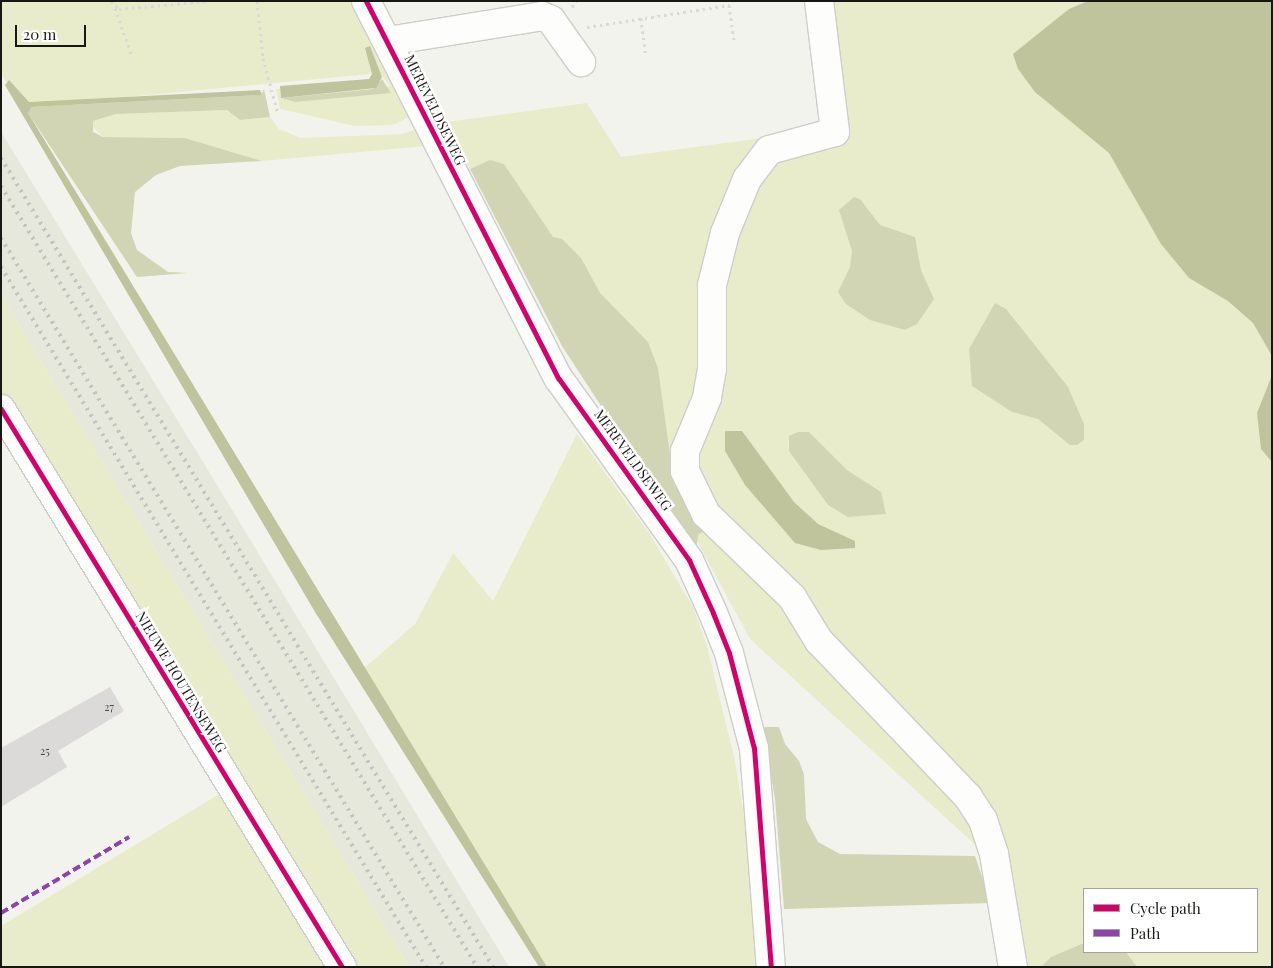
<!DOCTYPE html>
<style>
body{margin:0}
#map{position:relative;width:1273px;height:968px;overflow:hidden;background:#f2f3ec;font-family:"Playfair Display",serif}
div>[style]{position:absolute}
.built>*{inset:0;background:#e6e8db}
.green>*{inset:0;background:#e9ecca}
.forest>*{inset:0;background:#d2d5b4}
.water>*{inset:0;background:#c0c49c}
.building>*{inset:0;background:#dcdad9}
.path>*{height:3px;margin-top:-1.5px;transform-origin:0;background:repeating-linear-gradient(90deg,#d9dad8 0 2.5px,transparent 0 6.5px)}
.roads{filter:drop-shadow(1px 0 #cdcec9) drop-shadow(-1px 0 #cdcec9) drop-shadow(0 1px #cdcec9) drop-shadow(0 -1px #cdcec9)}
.minor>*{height:28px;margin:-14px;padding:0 14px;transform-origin:14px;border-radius:14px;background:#fdfdfc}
.rail>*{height:4px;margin-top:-2px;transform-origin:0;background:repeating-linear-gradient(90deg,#c3c3c2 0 2.5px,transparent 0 7.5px)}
.quiet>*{height:4px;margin-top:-2px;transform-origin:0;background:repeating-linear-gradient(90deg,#8e44ad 0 8px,transparent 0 12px)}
.cycleway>*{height:5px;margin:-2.5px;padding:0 2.5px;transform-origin:2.5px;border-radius:2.5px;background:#d6006c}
span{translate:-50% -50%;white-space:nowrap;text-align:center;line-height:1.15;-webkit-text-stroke:5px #fff;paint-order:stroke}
.number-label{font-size:11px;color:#484844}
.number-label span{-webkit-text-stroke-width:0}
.street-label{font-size:14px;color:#171813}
.frame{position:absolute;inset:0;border:2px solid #171813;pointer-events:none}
.legend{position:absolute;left:1083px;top:888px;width:175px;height:65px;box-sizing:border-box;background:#fff;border:1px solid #a2a3a1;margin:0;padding:6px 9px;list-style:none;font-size:15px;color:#171813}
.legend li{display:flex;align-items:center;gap:10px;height:25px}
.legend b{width:25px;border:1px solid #a2a3a1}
.scale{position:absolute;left:15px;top:25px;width:71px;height:22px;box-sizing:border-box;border:2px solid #171813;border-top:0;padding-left:6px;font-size:15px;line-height:18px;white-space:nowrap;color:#171813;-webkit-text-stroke:4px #fff;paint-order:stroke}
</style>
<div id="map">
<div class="built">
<div style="clip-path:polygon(1px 132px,214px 480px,509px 967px,410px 967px,1px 295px)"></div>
</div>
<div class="green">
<div style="clip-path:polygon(1px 1px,360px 1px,414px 114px,393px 125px,355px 126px,280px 109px,276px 89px,280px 89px,281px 98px,295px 102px,390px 86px,380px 73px,21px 107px,1px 73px)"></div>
<div style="clip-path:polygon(evenodd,814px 1px,1272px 1px,1272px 967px,1006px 967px,992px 860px,750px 639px,662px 476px,479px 166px,470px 169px,446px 122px,587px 103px,621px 157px,830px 129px,814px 1px,1084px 889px,1257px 889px,1257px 952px,1084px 952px,1084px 889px)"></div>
<div style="clip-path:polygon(227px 110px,240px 120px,270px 117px,279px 129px,301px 138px,402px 134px,417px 129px,426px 146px,262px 161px,185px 138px,103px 137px,92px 126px,93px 121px,116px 114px)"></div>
<div style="clip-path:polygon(1px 295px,410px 967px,351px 967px,90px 540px,1px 393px)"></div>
<div style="clip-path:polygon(577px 434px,649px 533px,693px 607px,707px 646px,735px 761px,745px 822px,756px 967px,545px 967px,362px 670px,415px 624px,453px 553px,493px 601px)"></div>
<div style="clip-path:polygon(221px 793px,329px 967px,1px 967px,1px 926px)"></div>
</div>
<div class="forest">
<div style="clip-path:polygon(382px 79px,391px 93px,295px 102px,281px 98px,373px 89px)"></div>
<div style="clip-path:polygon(264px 89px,270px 117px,240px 120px,227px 110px,116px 114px,93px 121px,93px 132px,103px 137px,185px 138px,262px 161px,180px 166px,156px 175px,135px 192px,131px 233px,137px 250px,168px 272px,188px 273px,137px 277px,28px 113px,30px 107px,261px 95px)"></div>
<div style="clip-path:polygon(490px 160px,504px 164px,553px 237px,562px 239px,581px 258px,600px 293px,648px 342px,658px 368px,674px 484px,687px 506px,710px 526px,698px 535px,696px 552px,562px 346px,470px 169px)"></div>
<div style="clip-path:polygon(854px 197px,860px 199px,880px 225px,915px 237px,921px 270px,934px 299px,917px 324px,905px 330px,870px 320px,846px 304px,838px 292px,850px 267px,852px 251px,839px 210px)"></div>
<div style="clip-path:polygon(995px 303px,1006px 309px,1068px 387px,1084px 424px,1084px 440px,1077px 445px,1070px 445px,1038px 419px,1012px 412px,972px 386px,969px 349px)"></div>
<div style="clip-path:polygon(798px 432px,809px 432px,847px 470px,881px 492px,886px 514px,848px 517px,828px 505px,789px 451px,789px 436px)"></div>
<div style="clip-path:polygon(762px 727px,779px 727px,785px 744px,799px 761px,804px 774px,806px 819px,818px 842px,840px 854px,975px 856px,991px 903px,784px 909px,775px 799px)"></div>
<div style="clip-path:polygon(1084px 943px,1084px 952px,1126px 952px,1137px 967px,1041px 967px,1051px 957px)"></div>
</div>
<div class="water">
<div style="clip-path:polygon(1088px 1px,1272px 1px,1272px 356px,1253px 323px,1228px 301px,1189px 278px,1161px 244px,1109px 153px,1035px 92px,1018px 69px,1013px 54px,1069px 9px)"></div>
<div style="clip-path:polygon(370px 46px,382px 77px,376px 88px,281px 98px,280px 86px,369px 79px,372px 74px,365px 48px)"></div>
<div style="clip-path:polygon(9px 80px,29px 102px,260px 90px,262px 95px,31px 107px,28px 113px,547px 967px,539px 967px,315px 612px,5px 85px)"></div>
<div style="clip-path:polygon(1272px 375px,1272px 462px,1261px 449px,1257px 413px)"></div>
<div style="clip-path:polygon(725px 431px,742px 431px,794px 502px,818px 524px,855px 541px,855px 548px,821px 550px,795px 543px,745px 485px,725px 451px)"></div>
</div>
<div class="building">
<div style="clip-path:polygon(110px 687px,124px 711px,58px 751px,67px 767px,1px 807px,1px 748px)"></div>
</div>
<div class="path">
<div style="left:111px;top:1px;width:11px;rotate:45deg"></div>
<div style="left:119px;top:9px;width:90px;rotate:-5.1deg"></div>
<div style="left:257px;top:1px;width:57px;rotate:84deg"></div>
<div style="left:263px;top:58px;width:58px;rotate:75deg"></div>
<div style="left:572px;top:7px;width:7px;rotate:-56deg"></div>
<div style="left:115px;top:8px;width:49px;rotate:70.8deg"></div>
<div style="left:641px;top:18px;width:35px;rotate:83deg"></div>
<div style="left:587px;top:27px;width:144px;rotate:-8.8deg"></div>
<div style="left:729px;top:5px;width:36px;rotate:82deg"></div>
</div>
<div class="roads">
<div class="minor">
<div style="left:366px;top:1px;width:424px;rotate:63deg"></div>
<div style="left:559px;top:379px;width:223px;rotate:54.3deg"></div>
<div style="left:689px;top:560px;width:58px;rotate:65.6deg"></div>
<div style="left:713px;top:613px;width:43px;rotate:68.2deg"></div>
<div style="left:729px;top:653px;width:98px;rotate:75.3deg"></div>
<div style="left:754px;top:748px;width:220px;rotate:85.6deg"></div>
<div style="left:819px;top:1px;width:132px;rotate:83deg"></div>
<div style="left:835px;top:132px;width:68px;rotate:164.7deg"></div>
<div style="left:769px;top:150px;width:36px;rotate:127deg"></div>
<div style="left:747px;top:179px;width:58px;rotate:112.2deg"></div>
<div style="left:725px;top:233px;width:54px;rotate:104deg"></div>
<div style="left:712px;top:285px;width:84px;rotate:90deg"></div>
<div style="left:712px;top:369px;width:29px;rotate:100deg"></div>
<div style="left:707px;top:398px;width:57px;rotate:112.5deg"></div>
<div style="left:685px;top:451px;width:20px;rotate:90deg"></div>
<div style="left:685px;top:471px;width:48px;rotate:64deg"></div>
<div style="left:706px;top:514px;width:120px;rotate:44deg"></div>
<div style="left:792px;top:597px;width:52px;rotate:58.5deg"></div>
<div style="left:819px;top:641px;width:216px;rotate:46.3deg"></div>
<div style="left:968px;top:797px;width:27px;rotate:57deg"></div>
<div style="left:983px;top:820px;width:36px;rotate:72deg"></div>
<div style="left:994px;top:854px;width:115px;rotate:80.5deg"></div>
<div style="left:388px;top:41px;width:156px;rotate:-9.2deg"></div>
<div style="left:542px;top:16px;width:10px;rotate:24deg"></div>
<div style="left:551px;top:20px;width:52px;rotate:54.5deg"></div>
<div style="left:1px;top:409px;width:654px;rotate:58.57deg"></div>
</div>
</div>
<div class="rail">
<div style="left:1px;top:158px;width:947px;rotate:58.69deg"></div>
<div style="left:1px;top:186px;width:915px;rotate:58.64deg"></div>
<div style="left:1px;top:238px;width:853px;rotate:58.71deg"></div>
<div style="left:1px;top:267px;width:819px;rotate:58.74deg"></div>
</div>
<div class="quiet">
<div style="left:1px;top:913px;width:149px;rotate:-30.7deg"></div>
</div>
<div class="cycleway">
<div style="left:366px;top:1px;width:424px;rotate:63deg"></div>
<div style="left:559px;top:379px;width:223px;rotate:54.3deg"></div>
<div style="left:689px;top:560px;width:58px;rotate:65.6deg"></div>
<div style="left:713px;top:613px;width:43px;rotate:68.2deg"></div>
<div style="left:729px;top:653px;width:98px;rotate:75.3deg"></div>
<div style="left:754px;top:748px;width:220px;rotate:85.6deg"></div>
<div style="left:1px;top:409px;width:654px;rotate:58.57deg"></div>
</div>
<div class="number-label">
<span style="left:109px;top:707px">27</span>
<span style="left:45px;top:751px">25</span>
</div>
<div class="street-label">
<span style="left:435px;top:110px;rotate:64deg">MEREVELDSEWEG</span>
<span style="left:633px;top:460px;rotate:54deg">MEREVELDSEWEG</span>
<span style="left:181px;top:682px;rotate:59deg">NIEUWE HOUTENSEWEG</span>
</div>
<div class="frame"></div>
<ul class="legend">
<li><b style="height:6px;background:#d6006c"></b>Cycle path</li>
<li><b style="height:6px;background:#8e44ad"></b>Path</li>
</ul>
<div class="scale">20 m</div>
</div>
